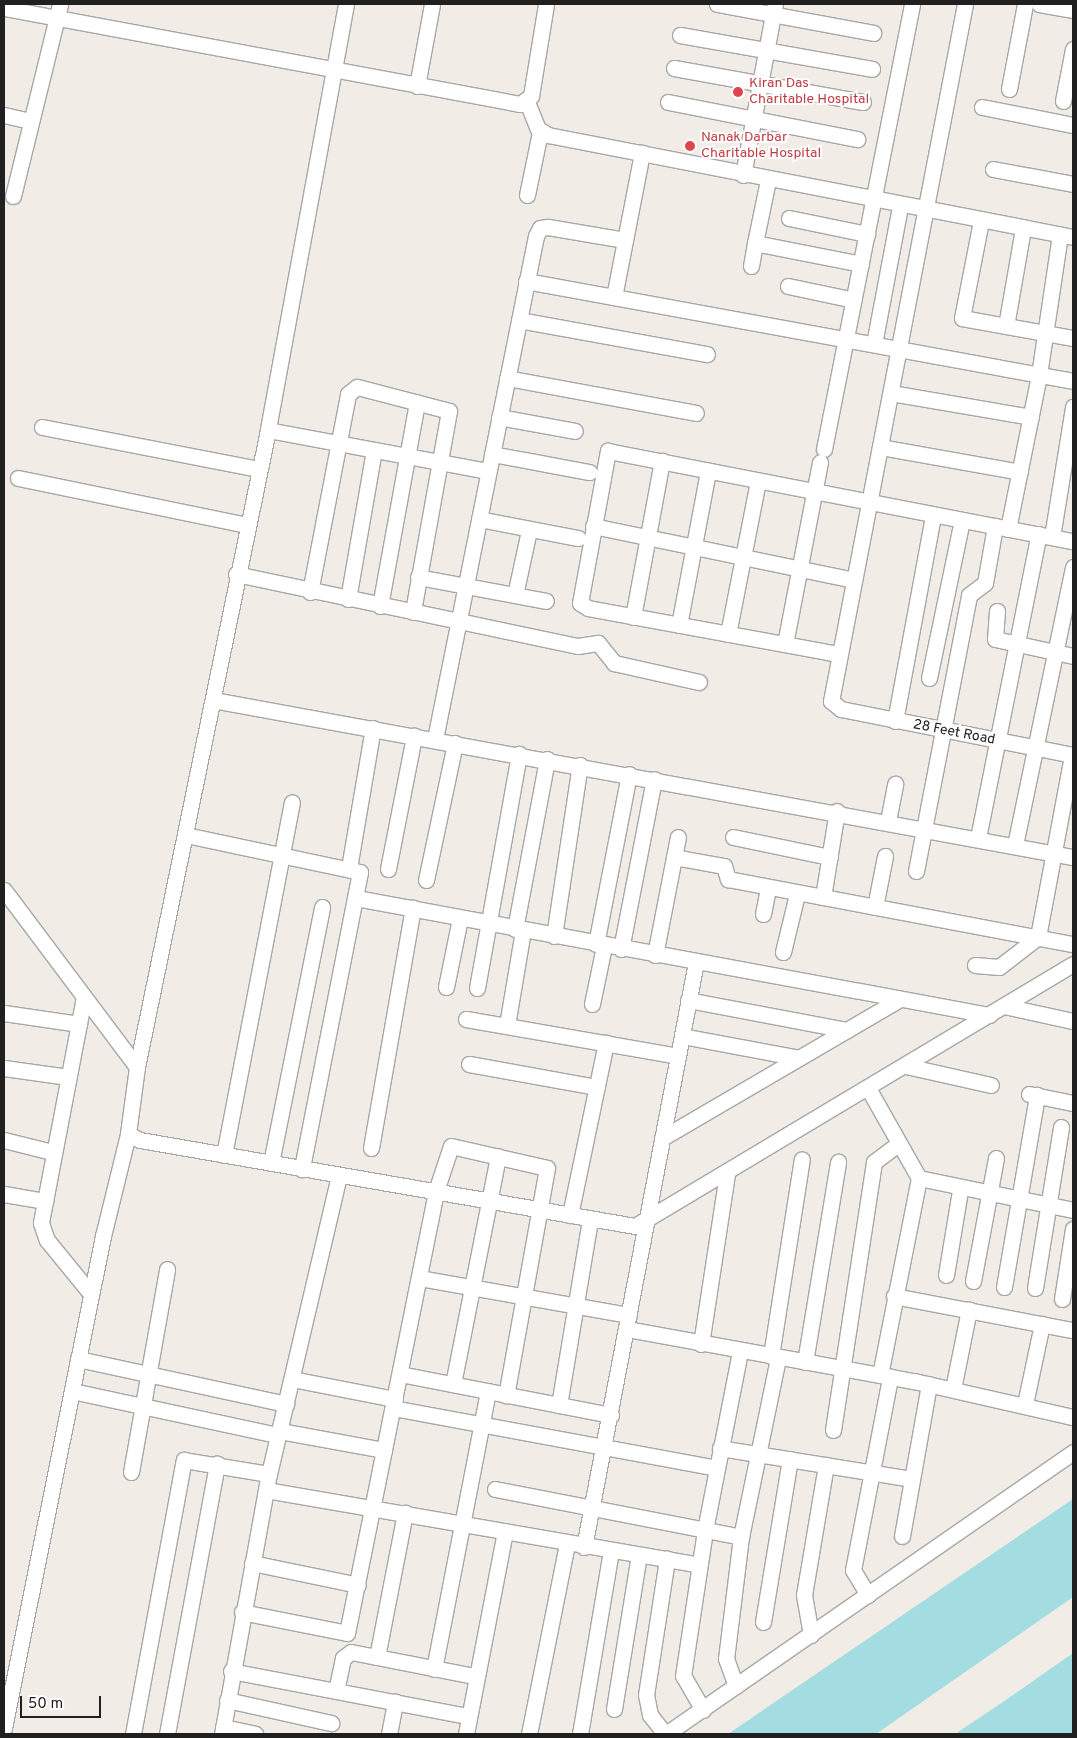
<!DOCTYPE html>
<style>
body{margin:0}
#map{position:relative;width:1077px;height:1738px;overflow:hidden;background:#f1ece6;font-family:Overpass,sans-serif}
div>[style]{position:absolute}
.water>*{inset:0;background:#a3dde2}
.roads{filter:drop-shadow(1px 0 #a7a7a7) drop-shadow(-1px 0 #a7a7a7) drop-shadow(0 1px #a7a7a7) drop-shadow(0 -1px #a7a7a7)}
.minor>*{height:15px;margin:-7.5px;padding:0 7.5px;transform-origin:7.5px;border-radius:7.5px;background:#fff}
.dots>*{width:14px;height:14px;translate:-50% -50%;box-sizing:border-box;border:2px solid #fff;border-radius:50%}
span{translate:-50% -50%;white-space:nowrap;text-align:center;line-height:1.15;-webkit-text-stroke:4px #fff;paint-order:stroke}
.health-label{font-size:14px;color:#be3a42}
.left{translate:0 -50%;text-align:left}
.street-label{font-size:14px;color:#202020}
.frame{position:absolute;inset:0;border:5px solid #202020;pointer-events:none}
.scale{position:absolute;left:20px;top:1696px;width:81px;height:22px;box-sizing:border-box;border:2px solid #202020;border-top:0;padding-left:6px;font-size:15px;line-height:18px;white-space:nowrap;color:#202020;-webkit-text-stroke:4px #fff;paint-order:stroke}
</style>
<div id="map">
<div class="water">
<div style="clip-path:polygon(1073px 1499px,1073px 1597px,876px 1734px,728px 1734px)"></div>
<div style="clip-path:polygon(1073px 1653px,1073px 1734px,955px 1734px,1003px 1702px)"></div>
</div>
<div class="roads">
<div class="minor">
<div style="left:346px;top:4px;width:433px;rotate:100.4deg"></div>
<div style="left:268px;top:430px;width:650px;rotate:101.62deg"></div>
<div style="left:137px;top:1067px;width:68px;rotate:97.7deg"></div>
<div style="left:128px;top:1134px;width:13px;rotate:27deg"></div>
<div style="left:140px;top:1140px;width:502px;rotate:9.86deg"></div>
<div style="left:635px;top:1226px;width:510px;rotate:-30.89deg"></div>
<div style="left:717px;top:4px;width:159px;rotate:10.5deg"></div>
<div style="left:965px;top:4px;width:710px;rotate:100.88deg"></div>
<div style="left:831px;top:701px;width:13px;rotate:39deg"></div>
<div style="left:841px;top:709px;width:237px;rotate:11.2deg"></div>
<div style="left:1039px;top:4px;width:35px;rotate:10deg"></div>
<div style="left:4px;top:8px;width:525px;rotate:10.54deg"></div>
<div style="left:520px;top:104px;width:14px;rotate:-36deg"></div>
<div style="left:531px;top:96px;width:93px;rotate:-80.7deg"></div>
<div style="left:680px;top:35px;width:195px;rotate:10deg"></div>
<div style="left:674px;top:68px;width:192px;rotate:10.2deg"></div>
<div style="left:417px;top:86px;width:83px;rotate:-79.6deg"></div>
<div style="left:1009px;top:89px;width:86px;rotate:-79.3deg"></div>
<div style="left:1063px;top:101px;width:53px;rotate:-79.1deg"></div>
<div style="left:527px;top:102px;width:29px;rotate:68deg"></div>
<div style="left:538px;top:129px;width:12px;rotate:31deg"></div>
<div style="left:548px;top:135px;width:535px;rotate:10.99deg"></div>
<div style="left:668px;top:102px;width:193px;rotate:11.1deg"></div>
<div style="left:982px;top:107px;width:93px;rotate:11.2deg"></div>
<div style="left:4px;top:115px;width:28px;rotate:13deg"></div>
<div style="left:993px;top:169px;width:81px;rotate:10.6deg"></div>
<div style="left:743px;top:175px;width:174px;rotate:-79.4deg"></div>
<div style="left:527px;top:195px;width:64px;rotate:-78.3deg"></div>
<div style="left:13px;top:196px;width:198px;rotate:-76.2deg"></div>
<div style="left:789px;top:218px;width:80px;rotate:11.6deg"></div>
<div style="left:981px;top:221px;width:99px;rotate:101.1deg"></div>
<div style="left:962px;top:318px;width:113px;rotate:10.2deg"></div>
<div style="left:755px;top:243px;width:64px;rotate:-78.3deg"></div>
<div style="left:751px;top:266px;width:23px;rotate:-80deg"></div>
<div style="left:755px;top:243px;width:108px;rotate:11.2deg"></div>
<div style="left:526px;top:281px;width:556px;rotate:10.36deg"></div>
<div style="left:788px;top:286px;width:67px;rotate:12deg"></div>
<div style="left:614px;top:297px;width:147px;rotate:-79deg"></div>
<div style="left:519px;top:320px;width:191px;rotate:10.3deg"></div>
<div style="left:1006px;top:326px;width:98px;rotate:-80.1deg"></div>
<div style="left:874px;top:344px;width:140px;rotate:-79.3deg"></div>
<div style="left:507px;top:378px;width:192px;rotate:10.5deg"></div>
<div style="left:891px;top:393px;width:142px;rotate:9.7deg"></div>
<div style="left:499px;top:417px;width:77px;rotate:10.4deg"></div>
<div style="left:42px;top:427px;width:220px;rotate:11deg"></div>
<div style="left:268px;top:430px;width:224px;rotate:10.6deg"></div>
<div style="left:880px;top:447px;width:142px;rotate:10.1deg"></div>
<div style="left:824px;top:449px;width:454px;rotate:-78.8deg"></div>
<div style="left:492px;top:454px;width:99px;rotate:10.5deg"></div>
<div style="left:18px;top:478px;width:233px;rotate:11.6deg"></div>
<div style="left:479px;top:519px;width:101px;rotate:10.9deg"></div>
<div style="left:593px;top:526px;width:266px;rotate:11.7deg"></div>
<div style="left:1008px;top:529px;width:157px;rotate:-78.6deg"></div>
<div style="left:1039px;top:375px;width:142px;rotate:-81.5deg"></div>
<div style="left:1052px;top:537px;width:132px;rotate:-80.8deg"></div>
<div style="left:236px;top:574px;width:349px;rotate:11.9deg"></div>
<div style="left:578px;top:646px;width:20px;rotate:-9deg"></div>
<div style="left:598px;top:643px;width:26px;rotate:51deg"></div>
<div style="left:614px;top:663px;width:87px;rotate:12.6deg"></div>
<div style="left:418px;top:577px;width:130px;rotate:10.6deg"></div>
<div style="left:310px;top:592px;width:202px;rotate:-79.1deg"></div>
<div style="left:348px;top:394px;width:11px;rotate:-38deg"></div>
<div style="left:357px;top:387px;width:95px;rotate:14.6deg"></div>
<div style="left:449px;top:411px;width:204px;rotate:100.2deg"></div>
<div style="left:515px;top:595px;width:66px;rotate:-77.8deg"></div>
<div style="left:348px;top:599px;width:151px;rotate:-80.1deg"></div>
<div style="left:380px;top:606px;width:207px;rotate:-79.7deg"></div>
<div style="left:997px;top:611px;width:28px;rotate:94deg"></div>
<div style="left:995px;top:639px;width:80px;rotate:12.3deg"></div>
<div style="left:633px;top:617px;width:159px;rotate:-79.5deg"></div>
<div style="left:679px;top:625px;width:157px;rotate:-79.3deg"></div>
<div style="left:728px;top:634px;width:156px;rotate:-78.9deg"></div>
<div style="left:785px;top:644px;width:185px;rotate:-79.1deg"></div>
<div style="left:838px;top:654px;width:254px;rotate:-169.6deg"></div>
<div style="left:588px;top:608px;width:9px;rotate:-148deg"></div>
<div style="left:580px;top:603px;width:155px;rotate:-79.6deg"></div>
<div style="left:608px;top:451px;width:474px;rotate:11deg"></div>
<div style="left:929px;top:678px;width:161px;rotate:-78.2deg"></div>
<div style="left:213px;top:700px;width:874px;rotate:10.35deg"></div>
<div style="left:895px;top:721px;width:209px;rotate:-79.5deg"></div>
<div style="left:435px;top:739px;width:513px;rotate:-78.65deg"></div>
<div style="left:536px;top:236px;width:9px;rotate:-63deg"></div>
<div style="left:540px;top:228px;width:8px;rotate:-7deg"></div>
<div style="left:548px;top:227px;width:78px;rotate:9.6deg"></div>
<div style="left:888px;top:821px;width:38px;rotate:-79deg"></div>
<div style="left:186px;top:835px;width:178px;rotate:12deg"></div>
<div style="left:360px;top:872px;width:303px;rotate:101.1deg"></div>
<div style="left:733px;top:837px;width:99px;rotate:11.7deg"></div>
<div style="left:978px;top:838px;width:310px;rotate:-78.7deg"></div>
<div style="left:1015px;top:845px;width:284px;rotate:-78.2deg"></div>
<div style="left:674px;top:857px;width:51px;rotate:10.2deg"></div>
<div style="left:724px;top:866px;width:14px;rotate:73deg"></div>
<div style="left:728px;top:879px;width:351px;rotate:10.7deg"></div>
<div style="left:349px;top:868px;width:142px;rotate:-80.3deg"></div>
<div style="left:388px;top:869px;width:136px;rotate:-78.9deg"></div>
<div style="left:916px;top:871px;width:281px;rotate:-79.1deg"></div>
<div style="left:969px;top:595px;width:20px;rotate:-37deg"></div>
<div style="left:985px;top:583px;width:58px;rotate:-80deg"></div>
<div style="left:426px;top:880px;width:140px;rotate:-78deg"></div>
<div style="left:4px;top:890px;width:221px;rotate:53.1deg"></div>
<div style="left:823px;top:897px;width:87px;rotate:-80.8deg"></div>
<div style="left:356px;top:898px;width:644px;rotate:10.47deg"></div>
<div style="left:875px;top:907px;width:52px;rotate:-78.9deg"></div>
<div style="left:763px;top:914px;width:26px;rotate:-79deg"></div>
<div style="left:515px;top:929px;width:173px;rotate:-79.3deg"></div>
<div style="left:554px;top:936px;width:173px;rotate:-81.4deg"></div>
<div style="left:596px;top:944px;width:173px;rotate:-79deg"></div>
<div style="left:621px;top:949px;width:173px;rotate:-79deg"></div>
<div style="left:783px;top:952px;width:60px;rotate:-76.4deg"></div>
<div style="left:655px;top:955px;width:120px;rotate:-79deg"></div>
<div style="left:975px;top:965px;width:24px;rotate:5deg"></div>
<div style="left:999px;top:967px;width:49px;rotate:-37.6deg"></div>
<div style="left:1038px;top:937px;width:185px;rotate:-79.4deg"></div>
<div style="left:446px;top:987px;width:70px;rotate:-78.5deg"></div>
<div style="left:477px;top:988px;width:238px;rotate:-79.8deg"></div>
<div style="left:84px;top:997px;width:230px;rotate:100.8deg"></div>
<div style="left:41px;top:1223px;width:18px;rotate:71deg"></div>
<div style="left:47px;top:1240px;width:70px;rotate:50.8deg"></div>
<div style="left:688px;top:1000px;width:162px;rotate:10.7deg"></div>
<div style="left:592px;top:1004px;width:59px;rotate:-78.3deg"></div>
<div style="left:1004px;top:1006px;width:71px;rotate:12.3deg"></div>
<div style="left:4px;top:1013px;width:76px;rotate:8.3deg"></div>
<div style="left:466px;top:1019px;width:215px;rotate:9.9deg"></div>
<div style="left:507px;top:1025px;width:96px;rotate:-80.4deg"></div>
<div style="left:682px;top:1036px;width:119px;rotate:10.6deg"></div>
<div style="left:469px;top:1064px;width:130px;rotate:10.2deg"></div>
<div style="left:906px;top:1066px;width:87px;rotate:12.6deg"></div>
<div style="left:4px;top:1068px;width:65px;rotate:8deg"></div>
<div style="left:868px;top:1088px;width:103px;rotate:60.5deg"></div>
<div style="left:919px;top:1178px;width:157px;rotate:11.7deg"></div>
<div style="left:1029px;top:1094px;width:45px;rotate:11.6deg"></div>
<div style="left:662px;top:1138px;width:276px;rotate:-30.3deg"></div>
<div style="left:4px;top:1140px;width:49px;rotate:14deg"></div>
<div style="left:371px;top:1148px;width:244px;rotate:-80.1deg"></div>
<div style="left:224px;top:1155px;width:359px;rotate:-79.1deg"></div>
<div style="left:271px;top:1163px;width:261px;rotate:-78.7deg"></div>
<div style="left:4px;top:1194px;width:42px;rotate:9.7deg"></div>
<div style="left:570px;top:1215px;width:176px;rotate:-78.2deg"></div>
<div style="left:946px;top:1275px;width:86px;rotate:-80.6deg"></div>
<div style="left:419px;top:1278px;width:213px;rotate:10deg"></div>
<div style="left:973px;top:1281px;width:125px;rotate:-79.4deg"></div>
<div style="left:1004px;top:1287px;width:195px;rotate:-80.2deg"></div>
<div style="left:1035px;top:1288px;width:163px;rotate:-80.8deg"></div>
<div style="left:894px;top:1296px;width:182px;rotate:10.8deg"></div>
<div style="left:1062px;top:1299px;width:71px;rotate:-81.1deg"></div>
<div style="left:627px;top:1329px;width:292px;rotate:10.3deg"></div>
<div style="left:914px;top:1381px;width:163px;rotate:12.8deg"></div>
<div style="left:701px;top:1344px;width:172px;rotate:-81.3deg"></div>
<div style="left:771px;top:1356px;width:199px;rotate:-81.1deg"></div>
<div style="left:78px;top:1359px;width:213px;rotate:12.2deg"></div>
<div style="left:805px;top:1362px;width:203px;rotate:-80.6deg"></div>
<div style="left:400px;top:1374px;width:215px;rotate:11deg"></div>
<div style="left:880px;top:1375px;width:201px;rotate:-78.8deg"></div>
<div style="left:292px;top:1379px;width:105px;rotate:11deg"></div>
<div style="left:453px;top:1384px;width:232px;rotate:-78.8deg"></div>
<div style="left:953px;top:1389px;width:81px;rotate:-78.6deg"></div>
<div style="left:72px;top:1391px;width:211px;rotate:12.1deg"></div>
<div style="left:1025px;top:1404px;width:82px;rotate:-78deg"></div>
<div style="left:559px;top:1405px;width:189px;rotate:-80.5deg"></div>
<div style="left:393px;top:1408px;width:329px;rotate:10.5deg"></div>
<div style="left:833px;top:1430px;width:271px;rotate:-81.3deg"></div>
<div style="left:874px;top:1162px;width:30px;rotate:-37deg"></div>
<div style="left:280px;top:1431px;width:106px;rotate:10.4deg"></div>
<div style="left:720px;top:1448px;width:194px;rotate:9.2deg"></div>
<div style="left:131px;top:1472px;width:206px;rotate:-79.9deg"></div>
<div style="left:495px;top:1489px;width:251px;rotate:11deg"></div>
<div style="left:266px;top:1490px;width:439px;rotate:9.8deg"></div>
<div style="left:902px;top:1536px;width:154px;rotate:-79.9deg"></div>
<div style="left:584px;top:1547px;width:596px;rotate:-79.16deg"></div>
<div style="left:252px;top:1563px;width:108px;rotate:11.7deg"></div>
<div style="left:868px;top:1595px;width:29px;rotate:-121deg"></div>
<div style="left:853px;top:1570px;width:197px;rotate:-79.1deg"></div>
<div style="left:242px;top:1612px;width:107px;rotate:11.3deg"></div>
<div style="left:347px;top:1633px;width:451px;rotate:-78.6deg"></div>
<div style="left:436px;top:1191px;width:47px;rotate:-71.6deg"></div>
<div style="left:451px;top:1146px;width:98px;rotate:12.9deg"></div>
<div style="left:547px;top:1168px;width:231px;rotate:100.2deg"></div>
<div style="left:763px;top:1622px;width:165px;rotate:-80.6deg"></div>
<div style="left:811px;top:1635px;width:41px;rotate:-99.9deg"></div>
<div style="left:804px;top:1595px;width:132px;rotate:-80.4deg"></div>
<div style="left:377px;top:1657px;width:147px;rotate:-79deg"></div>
<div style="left:434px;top:1669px;width:283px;rotate:-79deg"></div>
<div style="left:231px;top:1671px;width:241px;rotate:10.8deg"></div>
<div style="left:736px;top:1686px;width:29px;rotate:-110deg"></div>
<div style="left:726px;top:1659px;width:123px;rotate:-83deg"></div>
<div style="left:741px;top:1537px;width:183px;rotate:-78.3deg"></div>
<div style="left:336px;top:1691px;width:34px;rotate:-78deg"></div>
<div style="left:343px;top:1658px;width:10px;rotate:-37deg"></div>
<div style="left:351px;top:1652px;width:126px;rotate:11deg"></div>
<div style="left:227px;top:1700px;width:107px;rotate:12.5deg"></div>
<div style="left:614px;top:1709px;width:156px;rotate:-80.8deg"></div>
<div style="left:703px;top:1710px;width:39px;rotate:-120deg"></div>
<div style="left:683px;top:1676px;width:148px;rotate:-81.4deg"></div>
<div style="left:705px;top:1530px;width:182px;rotate:-78.9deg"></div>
<div style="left:223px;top:1727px;width:33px;rotate:12deg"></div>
<div style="left:4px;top:1728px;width:502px;rotate:-78.62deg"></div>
<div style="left:103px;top:1236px;width:105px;rotate:-76.2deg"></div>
<div style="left:133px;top:1734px;width:279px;rotate:-79.5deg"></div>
<div style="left:184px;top:1460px;width:86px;rotate:9.4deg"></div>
<div style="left:167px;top:1734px;width:275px;rotate:-79.5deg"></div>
<div style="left:222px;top:1734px;width:264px;rotate:-79.8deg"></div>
<div style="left:269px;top:1474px;width:307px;rotate:-76.8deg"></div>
<div style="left:389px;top:1734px;width:33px;rotate:-79deg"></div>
<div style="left:466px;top:1734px;width:206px;rotate:-79.1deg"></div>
<div style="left:529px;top:1734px;width:194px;rotate:-78.7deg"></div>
<div style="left:580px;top:1734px;width:186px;rotate:-80.4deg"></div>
<div style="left:665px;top:1734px;width:24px;rotate:-128deg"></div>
<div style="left:650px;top:1715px;width:20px;rotate:-101deg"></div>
<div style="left:646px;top:1695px;width:138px;rotate:-81.2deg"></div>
<div style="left:666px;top:1734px;width:495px;rotate:-34.7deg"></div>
</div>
</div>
<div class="dots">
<div style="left:738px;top:92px;background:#e0444e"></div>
<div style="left:690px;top:146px;background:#e0444e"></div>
</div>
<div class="health-label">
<span class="left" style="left:749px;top:92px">Kiran Das<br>Charitable Hospital</span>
<span class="left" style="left:701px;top:146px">Nanak Darbar<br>Charitable Hospital</span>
</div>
<div class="street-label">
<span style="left:954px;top:733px;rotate:11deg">28 Feet Road</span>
</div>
<div class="frame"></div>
<div class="scale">50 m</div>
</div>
